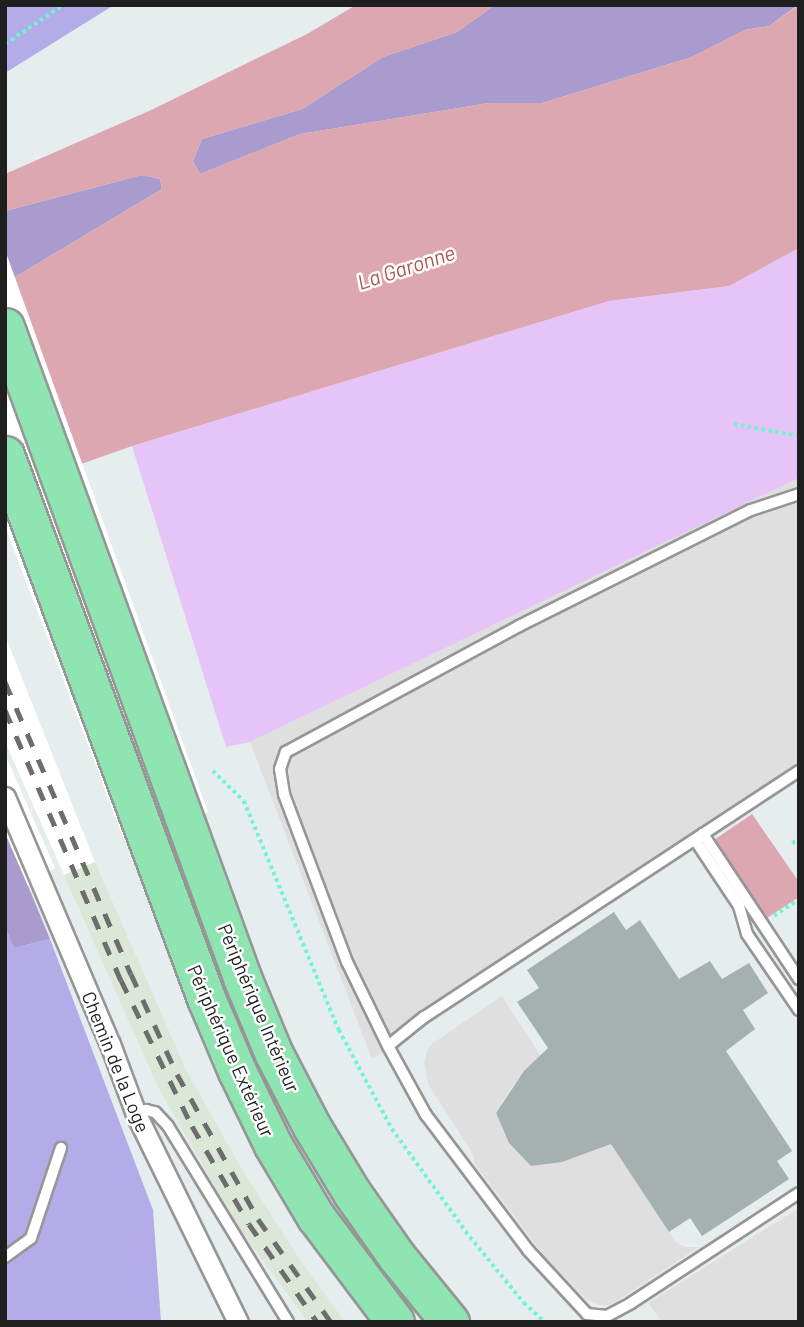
<!DOCTYPE html>
<meta charset="utf-8">
<style>
body{margin:0}
#map{position:relative;width:804px;height:1327px;overflow:hidden;background:#e5edef;font-family:Barlow,sans-serif}
div>[style]{position:absolute}
.industrial>*{inset:0;background:#dbe8d7}
.grass>*{inset:0;background:#b3ace8}
.forest>*{inset:0;background:#aa9bce}
.park>*{inset:0;background:#e7c4f8}
.parking>*{inset:0;background:#dfdfdf}
.water>*{inset:0;background:#dca7b0}
.pier>*{inset:0;background:#fff}
.building>*{inset:0;background:#a5b1b1}
.path>*{height:3.5px;margin-top:-1.75px;transform-origin:0;background:repeating-linear-gradient(90deg,#6ff6ce 0 3.5px,transparent 0 7px)}
.roads{filter:drop-shadow(2px 0 #969696) drop-shadow(-2px 0 #969696) drop-shadow(0 2px #969696) drop-shadow(0 -2px #969696)}
.service>*{height:10px;margin:-5px;padding:0 5px;transform-origin:5px;border-radius:5px;background:#fff}
.minor>*{height:19px;margin:-9.5px;padding:0 9.5px;transform-origin:9.5px;border-radius:9.5px;background:#fff}
.motorway>*{height:37px;margin:-18.5px;padding:0 18.5px;transform-origin:18.5px;border-radius:18.5px;background:#8fe5b2}
.rail>*{height:5px;margin-top:-2.5px;transform-origin:0;background:repeating-linear-gradient(90deg,#6d6d6d 0 14px,transparent 0 28px)}
span{translate:-50% -50%;white-space:nowrap;text-align:center;line-height:1.15;-webkit-text-stroke:5px #fff;paint-order:stroke}
.street-label{font-size:19px;color:#1f1f1f}
.water-label{font-size:21px;color:#ac574d;font-style:italic}
.frame{position:absolute;inset:0;border:7px solid #1f1f1f;pointer-events:none}
</style>
<div id="map">
<div class="industrial">
<div style="clip-path:polygon(5px 635px,95px 862px,186px 1070px,241px 1168px,300px 1260px,345px 1322px,308px 1322px,236px 1224px,158px 1087px,5px 742px)"></div>
</div>
<div class="grass">
<div style="clip-path:polygon(5px 5px,114px 5px,5px 73px)"></div>
<div style="clip-path:polygon(5px 927px,14px 948px,50px 939px,153px 1210px,161px 1322px,5px 1322px)"></div>
</div>
<div class="forest">
<div style="clip-path:polygon(495px 5px,798px 5px,769px 26px,745px 30px,692px 57px,542px 103px,489px 103px,300px 134px,200px 174px,193px 161px,202px 139px,302px 109px,383px 57px,457px 32px)"></div>
<div style="clip-path:polygon(142px 175px,160px 179px,162px 189px,5px 283px,5px 211px)"></div>
<div style="clip-path:polygon(5px 830px,50px 939px,14px 948px,5px 927px)"></div>
</div>
<div class="park">
<div style="clip-path:polygon(799px 248px,799px 478px,250px 742px,226px 747px,132px 446px,609px 301px,729px 286px)"></div>
</div>
<div class="parking">
<div style="clip-path:polygon(799px 478px,799px 778px,372px 1059px,250px 742px)"></div>
<div style="clip-path:polygon(502px 996px,540px 1055px,511px 1088px,496px 1113px,509px 1143px,531px 1166px,574px 1158px,611px 1143px,677px 1243px,685px 1247px,699px 1247px,611px 1305px,599px 1305px,587px 1300px,545px 1257px,474px 1163px,473px 1154px,428px 1084px,424px 1062px,429px 1046px)"></div>
<div style="clip-path:polygon(799px 1208px,799px 1322px,662px 1322px,648px 1303px)"></div>
</div>
<div class="water">
<div style="clip-path:polygon(356px 5px,495px 5px,457px 32px,383px 57px,302px 109px,202px 139px,193px 161px,200px 174px,300px 134px,489px 103px,542px 103px,692px 57px,745px 30px,769px 26px,799px 5px,799px 248px,729px 286px,609px 301px,132px 446px,5px 491px,5px 283px,162px 189px,160px 179px,142px 175px,5px 211px,5px 174px,149px 111px,307px 34px)"></div>
<div style="clip-path:polygon(752px 814px,799px 882px,799px 897px,767px 918px,714px 840px)"></div>
</div>
<div class="pier">
<div style="clip-path:polygon(5px 250px,208px 812px,124px 840px,5px 526px)"></div>
<div style="clip-path:polygon(5px 635px,95px 862px,64px 875px,5px 742px)"></div>
<div style="clip-path:polygon(5px 754px,55px 868px,28px 886px,5px 833px)"></div>
</div>
<div class="building">
<div style="clip-path:polygon(614px 912px,626px 930px,640px 920px,679px 979px,710px 961px,722px 979px,749px 963px,768px 993px,743px 1010px,755px 1029px,726px 1051px,792px 1151px,777px 1161px,789px 1179px,702px 1236px,690px 1218px,669px 1232px,611px 1144px,562px 1162px,531px 1166px,509px 1143px,496px 1113px,524px 1071px,548px 1048px,517px 1002px,539px 988px,527px 970px)"></div>
</div>
<div class="path">
<div style="left:5px;top:44px;width:70px;rotate:-33.9deg"></div>
<div style="left:734px;top:424px;width:66px;rotate:10.5deg"></div>
<div style="left:213px;top:771px;width:43px;rotate:44.1deg"></div>
<div style="left:244px;top:801px;width:248px;rotate:67.5deg"></div>
<div style="left:339px;top:1030px;width:112px;rotate:61.8deg"></div>
<div style="left:392px;top:1129px;width:133px;rotate:54.2deg"></div>
<div style="left:470px;top:1237px;width:85px;rotate:50.7deg"></div>
<div style="left:524px;top:1303px;width:28px;rotate:42deg"></div>
<div style="left:792px;top:843px;width:8px;rotate:-30deg"></div>
<div style="left:774px;top:916px;width:30px;rotate:-34deg"></div>
</div>
<div class="roads">
<div class="service">
<div style="left:703px;top:834px;width:115px;rotate:-33.3deg"></div>
<div style="left:695px;top:840px;width:79px;rotate:56.3deg"></div>
<div style="left:739px;top:906px;width:29px;rotate:74deg"></div>
<div style="left:747px;top:934px;width:92px;rotate:55.6deg"></div>
<div style="left:799px;top:979px;width:174px;rotate:-123.5deg"></div>
<div style="left:703px;top:834px;width:334px;rotate:146.7deg"></div>
<div style="left:424px;top:1017px;width:46px;rotate:141.1deg"></div>
<div style="left:388px;top:1046px;width:79px;rotate:61.2deg"></div>
<div style="left:426px;top:1115px;width:169px;rotate:52.9deg"></div>
<div style="left:528px;top:1250px;width:87px;rotate:47.3deg"></div>
<div style="left:587px;top:1314px;width:20px;rotate:6deg"></div>
<div style="left:607px;top:1316px;width:27px;rotate:-28deg"></div>
<div style="left:631px;top:1303px;width:201px;rotate:-33.2deg"></div>
<div style="left:388px;top:1046px;width:93px;rotate:-116deg"></div>
<div style="left:347px;top:962px;width:179px;rotate:-110.6deg"></div>
<div style="left:284px;top:794px;width:25px;rotate:-99deg"></div>
<div style="left:280px;top:769px;width:18px;rotate:-71deg"></div>
<div style="left:286px;top:752px;width:265px;rotate:-28.4deg"></div>
<div style="left:519px;top:626px;width:259px;rotate:-26.6deg"></div>
<div style="left:751px;top:510px;width:51px;rotate:-18.4deg"></div>
<div style="left:136px;top:1114px;width:11px;rotate:-22deg"></div>
<div style="left:146px;top:1110px;width:9px;rotate:13deg"></div>
<div style="left:155px;top:1112px;width:19px;rotate:47deg"></div>
<div style="left:168px;top:1126px;width:230px;rotate:58.5deg"></div>
<div style="left:5px;top:1257px;width:32px;rotate:-36deg"></div>
<div style="left:31px;top:1238px;width:95px;rotate:-71.6deg"></div>
</div>
<div class="minor">
<div style="left:5px;top:797px;width:268px;rotate:67deg"></div>
<div style="left:110px;top:1044px;width:75px;rotate:69.6deg"></div>
<div style="left:136px;top:1114px;width:232px;rotate:63.9deg"></div>
</div>
<div class="motorway">
<div style="left:5px;top:327px;width:695px;rotate:69.97deg"></div>
<div style="left:243px;top:980px;width:80px;rotate:67.3deg"></div>
<div style="left:274px;top:1054px;width:82px;rotate:62.5deg"></div>
<div style="left:312px;top:1127px;width:77px;rotate:58.8deg"></div>
<div style="left:352px;top:1193px;width:78px;rotate:54.9deg"></div>
<div style="left:397px;top:1257px;width:84px;rotate:50.8deg"></div>
<div style="left:5px;top:455px;width:579px;rotate:69.69deg"></div>
<div style="left:206px;top:998px;width:79px;rotate:67deg"></div>
<div style="left:237px;top:1071px;width:82px;rotate:64.1deg"></div>
<div style="left:273px;top:1145px;width:84px;rotate:59.2deg"></div>
<div style="left:316px;top:1217px;width:131px;rotate:53deg"></div>
</div>
</div>
<div class="rail">
<div style="left:5px;top:682px;width:318px;rotate:66.7deg"></div>
<div style="left:131px;top:974px;width:110px;rotate:65.3deg"></div>
<div style="left:177px;top:1074px;width:166px;rotate:60.8deg"></div>
<div style="left:258px;top:1219px;width:126px;rotate:54.7deg"></div>
<div style="left:5px;top:710px;width:294px;rotate:66.8deg"></div>
<div style="left:121px;top:980px;width:162px;rotate:64.1deg"></div>
<div style="left:192px;top:1126px;width:113px;rotate:59.8deg"></div>
<div style="left:249px;top:1224px;width:119px;rotate:55.2deg"></div>
</div>
<div class="street-label">
<span style="left:259px;top:1008px;rotate:67deg">Périphérique Intérieur</span>
<span style="left:231px;top:1051px;rotate:66deg">Périphérique Extérieur</span>
<span style="left:116px;top:1062px;rotate:68deg">Chemin de la Loge</span>
</div>
<div class="water-label">
<span style="left:406px;top:267px;rotate:-18deg">La Garonne</span>
</div>
<div class="frame"></div>
</div>
